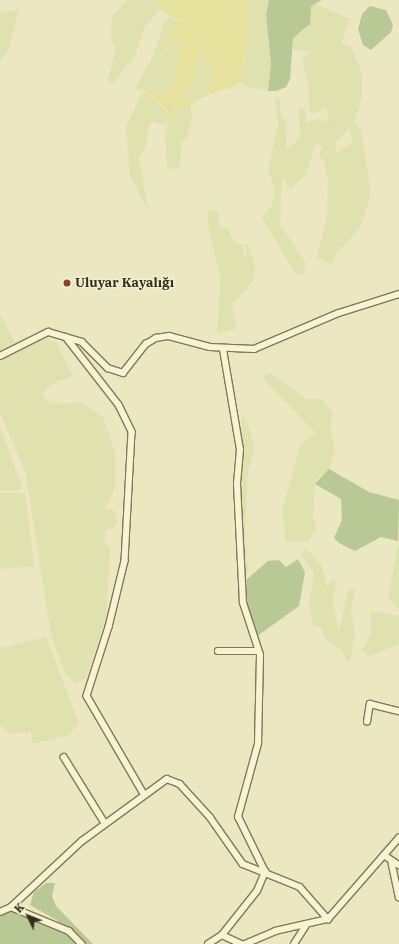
<!DOCTYPE html>
<meta charset="utf-8">
<style>
body{margin:0}
#map{position:relative;width:399px;height:944px;overflow:hidden;background:#ebe7c0;font-family:"IBM Plex Serif",serif}
div>[style]{position:absolute}
.farmland>*{inset:0;background:#dfe1ae}
.green>*{inset:0;background:#b9c995}
.sand>*{inset:0;background:#e7e19e}
.roads{filter:drop-shadow(1px 0 #837859) drop-shadow(-1px 0 #837859) drop-shadow(0 1px #837859) drop-shadow(0 -1px #837859)}
.minor>*{height:5.5px;margin:-2.75px;padding:0 2.75px;transform-origin:2.75px;border-radius:2.75px;background:#f7f3d3}
.dots>*{width:11px;height:11px;translate:-50% -50%;box-sizing:border-box;border:2px solid #f3f0cf;border-radius:50%}
span{translate:-50% -50%;white-space:nowrap;text-align:center;line-height:1.15;-webkit-text-stroke:3px #f3f0cf;paint-order:stroke}
.poi-label{font-size:13px;color:#342c1d;font-weight:700}
.left{translate:0 -50%;text-align:left}
.north{position:absolute;left:8px;top:896px;width:40px;height:40px;-webkit-text-stroke:3px #f3f0cf;paint-order:stroke;rotate:313deg;font-size:11px;font-weight:700;line-height:16px;text-align:center;color:#342c1d}
.north::after{content:'';display:block;margin:auto;width:14px;height:18px;background:#342c1d;clip-path:polygon(50% 0,100% 100%,50% 72%,0 100%)}
</style>
<div id="map">
<div class="farmland">
<div style="clip-path:polygon(127px 0,142px 0,141px 4px,144px 0,161px 0,163px 6px,145px 26px,135px 55px,112px 84px,108px 80px,116px 50px,111px 39px,112px 17px)"></div>
<div style="clip-path:polygon(248px 0,269px 0,266px 15px,271px 63px,268px 91px,244px 86px,240px 82px,246px 50px)"></div>
<div style="clip-path:polygon(evenodd,316px 4px,350px 19px,341px 44px,351px 46px,362px 74px,362px 97px,354px 123px,361px 129px,371px 193px,360px 228px,335px 255px,331px 265px,317px 257px,327px 215px,328px 182px,325px 163px,319px 155px,322px 149px,317px 141px,305px 176px,290px 189px,282px 176px,280px 224px,306px 263px,304px 273px,297px 276px,262px 217px,271px 207px,276px 192px,268px 170px,278px 125px,275px 98px,279px 98px,281px 113px,287px 124px,286px 150px,300px 138px,299px 107px,304px 108px,307px 123px,317px 119px,329px 122px,326px 106px,315px 114px,309px 111px,309px 86px,302px 60px,312px 51px,293px 50px,293px 38px,308px 27px,311px 6px,316px 4px,350px 127px,353px 143px,336px 153px,336px 143px,350px 127px)"></div>
<div style="clip-path:polygon(0 9px,1px 13px,19px 10px,8px 51px,0 61px)"></div>
<div style="clip-path:polygon(171px 17px,179px 23px,165px 40px,166px 52px,172px 39px,182px 40px,172px 94px,135px 89px,153px 56px,165px 21px)"></div>
<div style="clip-path:polygon(200px 50px,206px 52px,204px 60px,214px 63px,209px 95px,195px 101px,181px 96px,193px 84px)"></div>
<div style="clip-path:polygon(142px 93px,147px 94px,169px 113px,165px 124px,150px 122px,146px 145px,139px 158px,148px 210px,130px 176px,126px 127px)"></div>
<div style="clip-path:polygon(181px 103px,191px 108px,193px 113px,187px 138px,181px 142px,180px 168px,167px 169px,165px 134px,172px 108px)"></div>
<div style="clip-path:polygon(212px 209px,218px 211px,219px 226px,227px 228px,237px 245px,242px 244px,245px 259px,247px 257px,245px 243px,249px 247px,255px 268px,252px 283px,232px 303px,237px 329px,217px 333px,221px 277px,212px 245px,207px 213px)"></div>
<div style="clip-path:polygon(0 315px,15px 342px,0 350px)"></div>
<div style="clip-path:polygon(43px 336px,57px 344px,73px 376px,51px 384px,42px 395px,50px 404px,80px 402px,103px 417px,115px 452px,115px 488px,105px 509px,114px 510px,117px 521px,114px 528px,106px 530px,104px 542px,110px 548px,106px 618px,86px 678px,76px 684px,66px 674px,51px 635px,26px 475px,0 412px,0 359px)"></div>
<div style="clip-path:polygon(271px 373px,306px 399px,321px 399px,333px 413px,330px 424px,335px 449px,329px 469px,315px 484px,313px 518px,317px 529px,308px 541px,286px 542px,282px 511px,301px 444px,316px 433px,264px 380px,265px 375px)"></div>
<div style="clip-path:polygon(242px 416px,246px 419px,255px 449px,248px 470px,245px 532px,248px 573px,245px 575px,239px 484px)"></div>
<div style="clip-path:polygon(0 427px,22px 486px,20px 490px,0 490px)"></div>
<div style="clip-path:polygon(0 493px,25px 493px,34px 566px,0 569px)"></div>
<div style="clip-path:polygon(399px 541px,399px 609px,388px 596px)"></div>
<div style="clip-path:polygon(307px 549px,321px 565px,327px 587px,332px 579px,336px 581px,332px 601px,339px 632px,347px 595px,351px 589px,355px 590px,351px 610px,355px 635px,350px 661px,346px 660px,342px 650px,325px 639px,321px 627px,314px 627px,309px 605px,314px 574px,301px 554px)"></div>
<div style="clip-path:polygon(371px 611px,399px 616px,399px 644px,369px 656px,362px 650px,371px 634px)"></div>
<div style="clip-path:polygon(46px 637px,79px 723px,69px 735px,32px 744px,31px 732px,12px 734px,0 725px,0 648px)"></div>
</div>
<div class="green">
<div style="clip-path:polygon(269px 0,322px 0,311px 6px,310px 24px,293px 38px,290px 79px,286px 87px,276px 91px,268px 91px,271px 63px,266px 15px)"></div>
<div style="clip-path:polygon(370px 6px,386px 10px,393px 25px,391px 32px,371px 50px,363px 45px,358px 29px,362px 14px)"></div>
<div style="clip-path:polygon(329px 469px,369px 492px,399px 500px,398px 541px,381px 537px,355px 551px,339px 543px,334px 538px,342px 520px,341px 499px,315px 484px)"></div>
<div style="clip-path:polygon(298px 559px,305px 572px,299px 606px,256px 637px,248px 613px,246px 580px,268px 561px,279px 560px,286px 567px)"></div>
<div style="clip-path:polygon(46px 883px,55px 883px,52px 896px,56px 906px,93px 944px,0 944px,0 915px,17px 908px,55px 925px,58px 921px,30px 905px,34px 892px)"></div>
</div>
<div class="sand">
<div style="clip-path:polygon(161px 0,248px 0,247px 43px,240px 83px,209px 95px,214px 63px,203px 66px,206px 52px,201px 50px,193px 84px,181px 96px,195px 101px,190px 107px,174px 105px,167px 124px,168px 110px,143px 90px,172px 93px,182px 40px,172px 39px,163px 55px,165px 40px,179px 21px,161px 9px)"></div>
</div>
<div class="roads">
<div class="minor">
<div style="left:66px;top:337px;width:86px;rotate:52.1deg"></div>
<div style="left:119px;top:405px;width:30px;rotate:64deg"></div>
<div style="left:132px;top:432px;width:129px;rotate:93.1deg"></div>
<div style="left:125px;top:561px;width:68px;rotate:103.6deg"></div>
<div style="left:109px;top:627px;width:72px;rotate:107.7deg"></div>
<div style="left:87px;top:696px;width:113px;rotate:59.8deg"></div>
<div style="left:0;top:356px;width:54px;rotate:-26.6deg"></div>
<div style="left:48px;top:332px;width:35px;rotate:16deg"></div>
<div style="left:82px;top:342px;width:37px;rotate:45deg"></div>
<div style="left:108px;top:368px;width:16px;rotate:18deg"></div>
<div style="left:123px;top:373px;width:37px;rotate:-52deg"></div>
<div style="left:146px;top:344px;width:12px;rotate:-31deg"></div>
<div style="left:156px;top:338px;width:13px;rotate:-9deg"></div>
<div style="left:169px;top:336px;width:42px;rotate:15deg"></div>
<div style="left:210px;top:347px;width:44px;rotate:2.6deg"></div>
<div style="left:254px;top:349px;width:92px;rotate:-23deg"></div>
<div style="left:339px;top:313px;width:63px;rotate:-17.6deg"></div>
<div style="left:218px;top:651px;width:40px"></div>
<div style="left:367px;top:722px;width:18px;rotate:-81deg"></div>
<div style="left:370px;top:704px;width:30px;rotate:14deg"></div>
<div style="left:64px;top:757px;width:78px;rotate:58.2deg"></div>
<div style="left:384px;top:855px;width:18px;rotate:34deg"></div>
<div style="left:392px;top:863px;width:35px;rotate:78deg"></div>
<div style="left:11px;top:907px;width:63px;rotate:22.5deg"></div>
<div style="left:69px;top:931px;width:18px;rotate:45deg"></div>
<div style="left:0;top:912px;width:12px;rotate:-24deg"></div>
<div style="left:11px;top:907px;width:97px;rotate:-42.9deg"></div>
<div style="left:82px;top:841px;width:105px;rotate:-36.1deg"></div>
<div style="left:167px;top:779px;width:14px;rotate:21deg"></div>
<div style="left:180px;top:784px;width:45px;rotate:47.7deg"></div>
<div style="left:210px;top:817px;width:57px;rotate:54.9deg"></div>
<div style="left:243px;top:864px;width:61px;rotate:22deg"></div>
<div style="left:300px;top:887px;width:43px;rotate:48.8deg"></div>
<div style="left:222px;top:935px;width:56px;rotate:-51.5deg"></div>
<div style="left:257px;top:891px;width:21px;rotate:-67deg"></div>
<div style="left:265px;top:872px;width:61px;rotate:-116.1deg"></div>
<div style="left:238px;top:817px;width:76px;rotate:-74.7deg"></div>
<div style="left:258px;top:744px;width:89px;rotate:-88.7deg"></div>
<div style="left:260px;top:655px;width:55px;rotate:-108.1deg"></div>
<div style="left:243px;top:603px;width:119px;rotate:-92.9deg"></div>
<div style="left:237px;top:484px;width:34px;rotate:-85deg"></div>
<div style="left:240px;top:450px;width:102px;rotate:-99.6deg"></div>
<div style="left:208px;top:944px;width:17px;rotate:-33deg"></div>
<div style="left:222px;top:935px;width:21px;rotate:25deg"></div>
<div style="left:245px;top:944px;width:33px;rotate:-23deg"></div>
<div style="left:275px;top:931px;width:54px;rotate:-12.8deg"></div>
<div style="left:328px;top:919px;width:108px;rotate:-48.8deg"></div>
<div style="left:294px;top:944px;width:20px;rotate:-57deg"></div>
</div>
</div>
<div class="dots">
<div style="left:67px;top:283px;background:#903e2c"></div>
</div>
<div class="poi-label">
<span class="left" style="left:75px;top:283px">Uluyar Kayalığı</span>
</div>
<div class="north">K</div>
</div>
